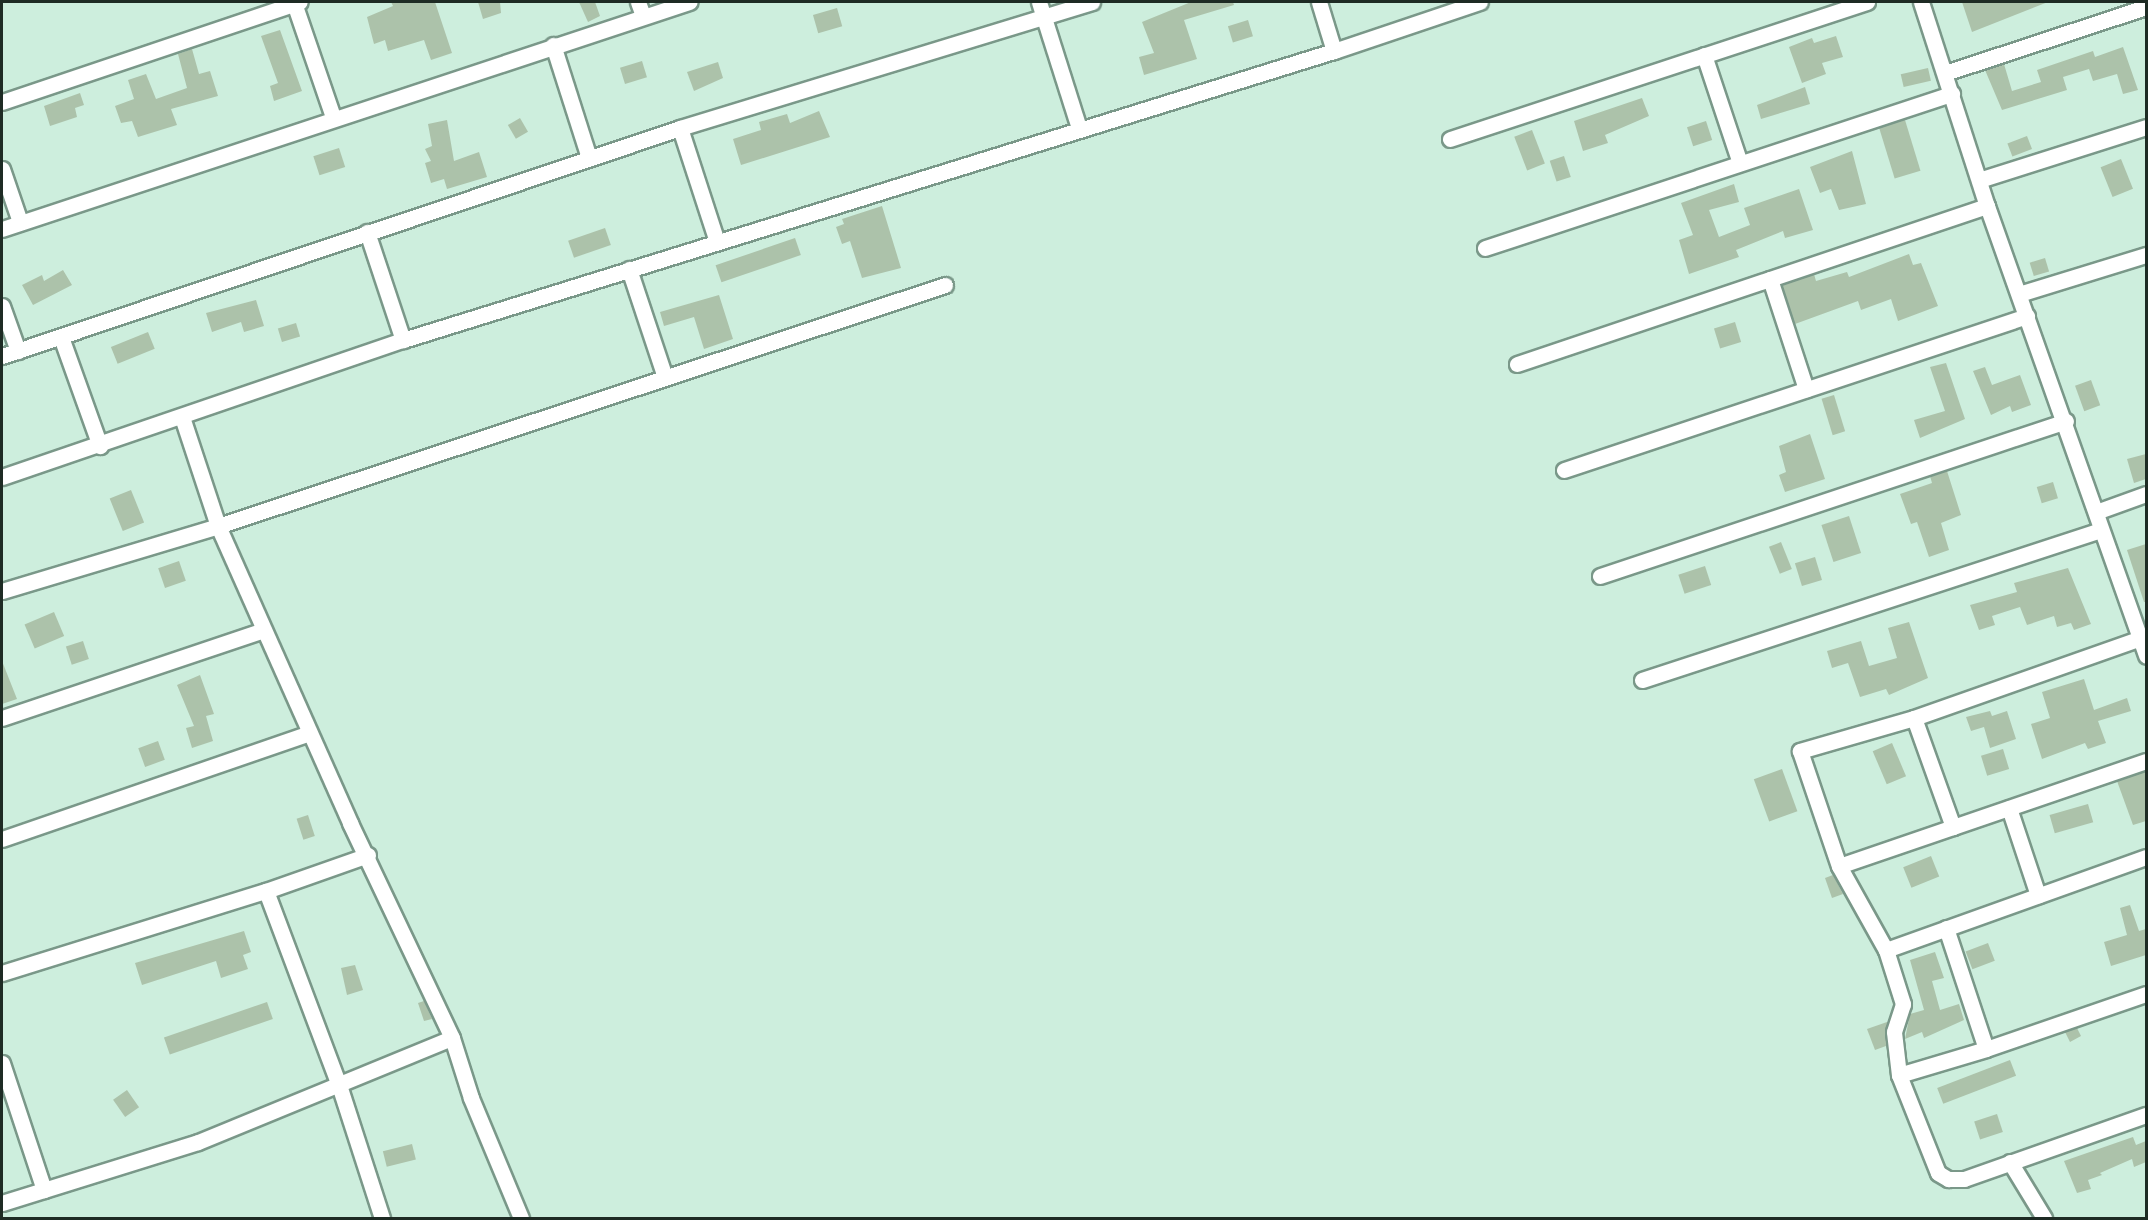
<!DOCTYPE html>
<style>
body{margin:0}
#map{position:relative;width:2148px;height:1220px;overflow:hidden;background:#cdeedd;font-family:"Open Sans",sans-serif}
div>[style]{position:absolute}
.building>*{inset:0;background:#acc2aa;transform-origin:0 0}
.roads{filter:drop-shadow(2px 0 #7a9889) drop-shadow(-2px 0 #7a9889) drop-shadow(0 2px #7a9889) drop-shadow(0 -2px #7a9889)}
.minor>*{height:15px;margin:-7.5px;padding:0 7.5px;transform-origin:7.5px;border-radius:7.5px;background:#fff}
span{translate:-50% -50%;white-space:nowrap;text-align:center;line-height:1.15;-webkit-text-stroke:5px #cdeedd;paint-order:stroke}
.frame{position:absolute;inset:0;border:3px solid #1e2b24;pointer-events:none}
</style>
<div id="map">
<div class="building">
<div style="clip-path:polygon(391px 2px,435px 2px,452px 53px,431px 60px,424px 40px,388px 51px,385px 40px,374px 44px,367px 17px,393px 6px)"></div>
<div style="clip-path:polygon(478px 2px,500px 2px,501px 13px,483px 19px)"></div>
<div style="clip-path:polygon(579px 2px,595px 2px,600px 16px,588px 22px)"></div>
<div style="clip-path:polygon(1191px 2px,1233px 2px,1234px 5px,1184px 20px,1197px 59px,1144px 75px,1139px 57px,1154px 53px,1142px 22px)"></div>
<div style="clip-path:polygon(1962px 2px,2048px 2px,1972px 32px)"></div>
<div style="left:837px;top:8px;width:19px;height:25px;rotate:74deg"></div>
<div style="left:1248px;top:20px;width:17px;height:21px;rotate:73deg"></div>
<div style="clip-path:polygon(280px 30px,302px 91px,274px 101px,270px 86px,278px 83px,261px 36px)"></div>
<div style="clip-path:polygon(1836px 36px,1843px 57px,1822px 63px,1826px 74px,1802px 83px,1789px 47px,1812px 38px,1814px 43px)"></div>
<div style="clip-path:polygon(2123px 47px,2138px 90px,2123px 94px,2117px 74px,2093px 81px,2089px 69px,2063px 77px,2067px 90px,2002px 110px,1985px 70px,2004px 64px,2012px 91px,2041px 82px,2037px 70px,2093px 51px,2095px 57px)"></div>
<div style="clip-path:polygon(192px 49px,199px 74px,210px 71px,218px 96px,171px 109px,177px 125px,138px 137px,132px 121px,121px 123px,115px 106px,134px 99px,128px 80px,146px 74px,156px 99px,187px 88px,178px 54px)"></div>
<div style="left:642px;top:61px;width:17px;height:23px;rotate:73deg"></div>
<div style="clip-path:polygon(718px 62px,723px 78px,694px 91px,687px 72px)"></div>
<div style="left:1928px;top:68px;width:13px;height:28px;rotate:77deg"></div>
<div style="clip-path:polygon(1805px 87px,1810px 104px,1761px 119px,1757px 105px)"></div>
<div style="clip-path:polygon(80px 93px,84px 105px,75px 108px,77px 117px,50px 126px,44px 106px)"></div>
<div style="clip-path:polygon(1642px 98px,1649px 116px,1605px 135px,1608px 143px,1583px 151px,1574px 121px)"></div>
<div style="clip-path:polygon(819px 111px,830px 137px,741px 165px,733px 139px,761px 130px,759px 122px,787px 114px,790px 123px)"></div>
<div style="left:520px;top:118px;width:16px;height:14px;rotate:60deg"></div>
<div style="clip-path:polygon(447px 120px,454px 161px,479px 152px,487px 177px,447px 189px,444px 179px,431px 183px,425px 163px,431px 161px,425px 149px,432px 146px,428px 124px)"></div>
<div style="left:1905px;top:120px;width:53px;height:27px;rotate:73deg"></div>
<div style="left:1706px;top:121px;width:20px;height:20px;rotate:72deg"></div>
<div style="left:1532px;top:130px;width:36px;height:19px;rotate:69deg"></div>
<div style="left:2027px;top:136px;width:14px;height:21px;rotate:69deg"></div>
<div style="left:339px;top:148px;width:20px;height:27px;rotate:72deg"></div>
<div style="clip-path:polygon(1852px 151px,1866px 204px,1839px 210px,1831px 189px,1820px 193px,1810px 167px)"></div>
<div style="left:1564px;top:156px;width:22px;height:15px;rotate:72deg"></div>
<div style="left:2121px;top:159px;width:32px;height:22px;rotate:68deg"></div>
<div style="clip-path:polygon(1734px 184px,1739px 202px,1709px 210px,1719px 237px,1750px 225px,1744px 208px,1799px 189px,1813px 230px,1785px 238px,1783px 231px,1736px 250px,1739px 257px,1689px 274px,1679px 240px,1693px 235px,1681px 203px)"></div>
<div style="clip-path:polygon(882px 206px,901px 268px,862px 278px,850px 241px,842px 244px,836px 227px,844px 224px,842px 219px)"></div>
<div style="left:605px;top:228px;width:18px;height:39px;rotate:71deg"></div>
<div style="left:795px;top:238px;width:18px;height:84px;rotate:71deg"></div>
<div style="clip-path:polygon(1909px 254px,1913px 265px,1921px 263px,1938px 306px,1898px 321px,1891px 299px,1861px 310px,1858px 301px,1795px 324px,1782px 285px,1814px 274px,1816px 281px,1847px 272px,1849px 277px)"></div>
<div style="left:2045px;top:258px;width:14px;height:16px;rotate:73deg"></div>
<div style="clip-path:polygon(63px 270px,72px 285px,33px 305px,22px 285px,42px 275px,44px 281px)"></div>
<div style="clip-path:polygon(719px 295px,733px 339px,704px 349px,694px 317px,664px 326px,660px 312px)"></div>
<div style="clip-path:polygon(256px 300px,264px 326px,244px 332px,241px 322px,212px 332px,206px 313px)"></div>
<div style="left:1735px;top:322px;width:21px;height:22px;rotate:73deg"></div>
<div style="left:296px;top:323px;width:14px;height:19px;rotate:73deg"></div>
<div style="left:148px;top:332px;width:18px;height:40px;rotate:68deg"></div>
<div style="clip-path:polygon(1946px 363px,1965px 419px,1920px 438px,1914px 420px,1945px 411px,1930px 367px)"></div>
<div style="clip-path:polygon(1985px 367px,1992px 385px,2020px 375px,2031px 405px,2012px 412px,2010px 406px,1991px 415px,1973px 371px)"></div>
<div style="left:2091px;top:380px;width:27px;height:17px;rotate:70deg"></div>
<div style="left:1834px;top:395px;width:38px;height:13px;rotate:73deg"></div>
<div style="clip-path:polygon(1810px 434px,1825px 479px,1785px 492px,1779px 475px,1786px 472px,1779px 446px)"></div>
<div style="clip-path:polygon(2146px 454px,2146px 479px,2134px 483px,2127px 459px)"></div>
<div style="clip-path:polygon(1947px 471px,1961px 515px,1941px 523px,1949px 550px,1929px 557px,1917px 522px,1911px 524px,1900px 494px,1932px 483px,1930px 476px)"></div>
<div style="left:2053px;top:482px;width:17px;height:17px;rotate:73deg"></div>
<div style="left:131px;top:490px;width:35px;height:23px;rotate:68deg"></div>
<div style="left:1849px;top:516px;width:39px;height:29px;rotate:72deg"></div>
<div style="left:1781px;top:542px;width:29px;height:13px;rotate:68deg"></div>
<div style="clip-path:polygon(2146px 544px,2146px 602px,2144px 602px,2127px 550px)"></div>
<div style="left:1815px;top:557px;width:24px;height:21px;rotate:73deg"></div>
<div style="left:179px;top:561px;width:21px;height:22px;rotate:71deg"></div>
<div style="left:1705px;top:566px;width:20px;height:28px;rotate:72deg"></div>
<div style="clip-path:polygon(2068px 568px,2091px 624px,2074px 630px,2071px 623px,2057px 627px,2054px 616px,2027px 625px,2020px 607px,1992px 616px,1995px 625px,1979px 630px,1970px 605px,2017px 592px,2014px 583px)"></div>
<div style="left:54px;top:612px;width:26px;height:32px;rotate:67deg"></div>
<div style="clip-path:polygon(1909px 622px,1928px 678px,1889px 695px,1886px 689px,1860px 697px,1848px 663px,1832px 668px,1827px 651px,1861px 641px,1869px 666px,1897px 658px,1888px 628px)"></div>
<div style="left:83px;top:641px;width:19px;height:18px;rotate:72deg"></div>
<div style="clip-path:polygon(2px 661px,17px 699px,2px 704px)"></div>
<div style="clip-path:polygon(200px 675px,214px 714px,206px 716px,213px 741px,192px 748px,186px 728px,194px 726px,177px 685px)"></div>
<div style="clip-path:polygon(2084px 679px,2094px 710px,2127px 698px,2131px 711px,2098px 721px,2106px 743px,2088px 749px,2085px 743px,2042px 759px,2031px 724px,2050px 718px,2042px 692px)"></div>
<div style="clip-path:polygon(1990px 711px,1992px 716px,2007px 711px,2016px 739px,1990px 748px,1984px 727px,1971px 731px,1966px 717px)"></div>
<div style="left:158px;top:741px;width:20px;height:21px;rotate:70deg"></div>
<div style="left:1892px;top:743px;width:36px;height:21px;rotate:67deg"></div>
<div style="left:2003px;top:749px;width:21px;height:23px;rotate:73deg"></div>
<div style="left:1782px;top:769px;width:45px;height:30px;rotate:70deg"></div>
<div style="clip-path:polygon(2146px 771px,2146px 821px,2133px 825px,2117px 781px)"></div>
<div style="left:2088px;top:804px;width:19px;height:40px;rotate:74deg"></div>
<div style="left:308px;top:815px;width:22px;height:12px;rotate:72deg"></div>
<div style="left:1931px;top:856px;width:22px;height:30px;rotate:68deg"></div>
<div style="clip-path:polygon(1833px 875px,1843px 894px,1832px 898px,1825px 878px)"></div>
<div style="clip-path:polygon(2130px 905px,2139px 931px,2146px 929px,2146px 955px,2111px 966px,2104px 942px,2127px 935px,2120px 908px)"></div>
<div style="clip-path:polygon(244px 931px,251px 952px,243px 955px,248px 969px,221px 978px,216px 961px,142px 985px,135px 963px)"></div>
<div style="left:1988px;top:943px;width:19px;height:24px;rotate:69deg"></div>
<div style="clip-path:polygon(1935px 952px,1944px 978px,1932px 981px,1940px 1010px,1959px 1004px,1964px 1020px,1924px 1038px,1922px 1032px,1905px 1039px,1910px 1014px,1924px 1010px,1910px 960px)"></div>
<div style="clip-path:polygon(355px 965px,363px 990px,347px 995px,341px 968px)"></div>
<div style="clip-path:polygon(424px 1001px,432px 1019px,424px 1021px,418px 1003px)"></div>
<div style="left:267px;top:1002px;width:18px;height:109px;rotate:71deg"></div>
<div style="clip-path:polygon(1887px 1022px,1886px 1046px,1875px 1050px,1867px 1029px)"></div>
<div style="clip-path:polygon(2077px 1028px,2081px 1036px,2070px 1042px,2065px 1032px)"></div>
<div style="left:2010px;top:1060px;width:17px;height:78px;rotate:69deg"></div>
<div style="left:127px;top:1090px;width:21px;height:17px;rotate:55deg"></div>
<div style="left:1997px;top:1114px;width:19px;height:24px;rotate:72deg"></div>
<div style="clip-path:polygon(2133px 1137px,2136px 1145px,2146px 1141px,2146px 1162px,2134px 1167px,2132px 1159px,2100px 1173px,2102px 1175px,2088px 1180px,2091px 1189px,2077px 1193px,2064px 1161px)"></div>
<div style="left:412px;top:1144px;width:16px;height:30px;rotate:76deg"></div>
</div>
<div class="roads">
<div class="minor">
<div style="left:638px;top:2px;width:15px;rotate:70deg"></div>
<div style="left:1039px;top:2px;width:132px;rotate:72.4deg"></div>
<div style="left:1319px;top:2px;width:51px;rotate:73deg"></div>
<div style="left:1921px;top:2px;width:214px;rotate:72.1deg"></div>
<div style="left:1987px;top:206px;width:477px;rotate:70.5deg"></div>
<div style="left:294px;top:3px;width:120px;rotate:71.1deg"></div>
<div style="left:553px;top:45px;width:119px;rotate:72.3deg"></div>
<div style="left:1704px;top:55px;width:114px;rotate:71.6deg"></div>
<div style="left:1945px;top:73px;width:212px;rotate:-18.2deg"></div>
<div style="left:2px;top:102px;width:314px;rotate:-18.6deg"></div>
<div style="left:680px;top:128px;width:120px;rotate:72deg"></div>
<div style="left:1450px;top:139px;width:439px;rotate:-18.2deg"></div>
<div style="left:2px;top:169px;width:56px;rotate:71.2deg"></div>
<div style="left:1979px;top:180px;width:175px;rotate:-17.6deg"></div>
<div style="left:2px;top:229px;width:724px;rotate:-18.28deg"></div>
<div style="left:367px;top:232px;width:114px;rotate:71.6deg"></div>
<div style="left:1485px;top:248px;width:492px;rotate:-18.3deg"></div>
<div style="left:629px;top:269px;width:114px;rotate:71.6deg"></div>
<div style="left:1770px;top:279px;width:116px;rotate:71.9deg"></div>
<div style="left:2019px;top:294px;width:133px;rotate:-17.1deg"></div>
<div style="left:2px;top:306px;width:48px;rotate:70.4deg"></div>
<div style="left:61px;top:337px;width:116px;rotate:70.3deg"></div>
<div style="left:2px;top:356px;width:715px;rotate:-18.59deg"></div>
<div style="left:680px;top:128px;width:431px;rotate:-17deg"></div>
<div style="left:1517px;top:364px;width:496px;rotate:-18.6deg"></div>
<div style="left:182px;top:417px;width:115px;rotate:71.7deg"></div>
<div style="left:218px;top:526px;width:325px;rotate:66deg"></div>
<div style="left:350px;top:823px;width:238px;rotate:64.6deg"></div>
<div style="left:452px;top:1038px;width:63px;rotate:72.4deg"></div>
<div style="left:471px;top:1098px;width:130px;rotate:67.4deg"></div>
<div style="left:1564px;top:470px;width:488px;rotate:-18.4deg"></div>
<div style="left:2px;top:477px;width:424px;rotate:-18.9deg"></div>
<div style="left:403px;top:340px;width:975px;rotate:-17.25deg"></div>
<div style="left:1334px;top:51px;width:154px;rotate:-18.6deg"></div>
<div style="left:2096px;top:512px;width:53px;rotate:-19.8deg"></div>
<div style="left:1600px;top:576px;width:491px;rotate:-18.4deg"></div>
<div style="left:2px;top:591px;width:226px;rotate:-16.7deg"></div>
<div style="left:218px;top:526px;width:766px;rotate:-18.34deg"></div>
<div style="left:2138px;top:639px;width:238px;rotate:160.6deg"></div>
<div style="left:1914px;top:718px;width:119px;rotate:163.9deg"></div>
<div style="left:1800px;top:751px;width:121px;rotate:71.3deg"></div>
<div style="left:1839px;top:866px;width:96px;rotate:60.8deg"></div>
<div style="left:1886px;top:950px;width:57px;rotate:72.5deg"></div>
<div style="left:1903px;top:1004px;width:29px;rotate:108deg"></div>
<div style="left:1894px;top:1032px;width:43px;rotate:83.4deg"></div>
<div style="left:1899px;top:1075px;width:105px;rotate:68.3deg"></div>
<div style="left:1938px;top:1173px;width:12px;rotate:31deg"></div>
<div style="left:1948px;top:1179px;width:16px"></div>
<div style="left:1964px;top:1179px;width:193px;rotate:-19.4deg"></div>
<div style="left:1642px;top:680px;width:483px;rotate:-18.1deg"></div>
<div style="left:2px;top:718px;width:275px;rotate:-18.6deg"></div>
<div style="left:1914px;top:718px;width:116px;rotate:70.3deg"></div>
<div style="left:2009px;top:808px;width:92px;rotate:71.6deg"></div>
<div style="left:2px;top:839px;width:325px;rotate:-19deg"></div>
<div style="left:368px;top:855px;width:108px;rotate:160.6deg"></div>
<div style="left:266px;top:891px;width:207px;rotate:69.4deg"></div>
<div style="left:339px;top:1085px;width:140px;rotate:72.1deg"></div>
<div style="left:1839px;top:866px;width:324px;rotate:-18.9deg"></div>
<div style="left:1946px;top:928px;width:127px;rotate:71.7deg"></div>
<div style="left:1886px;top:950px;width:276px;rotate:-19.7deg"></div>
<div style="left:2px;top:973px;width:276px;rotate:-17.3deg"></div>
<div style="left:2px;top:1063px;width:134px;rotate:71.7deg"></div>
<div style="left:1899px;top:1075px;width:91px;rotate:-16.6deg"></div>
<div style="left:1986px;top:1049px;width:169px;rotate:-19deg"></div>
<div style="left:2010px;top:1162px;width:66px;rotate:58.7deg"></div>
<div style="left:2px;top:1203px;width:205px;rotate:-17.3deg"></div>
<div style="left:198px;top:1142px;width:274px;rotate:-22.3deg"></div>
</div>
</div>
<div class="frame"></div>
</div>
